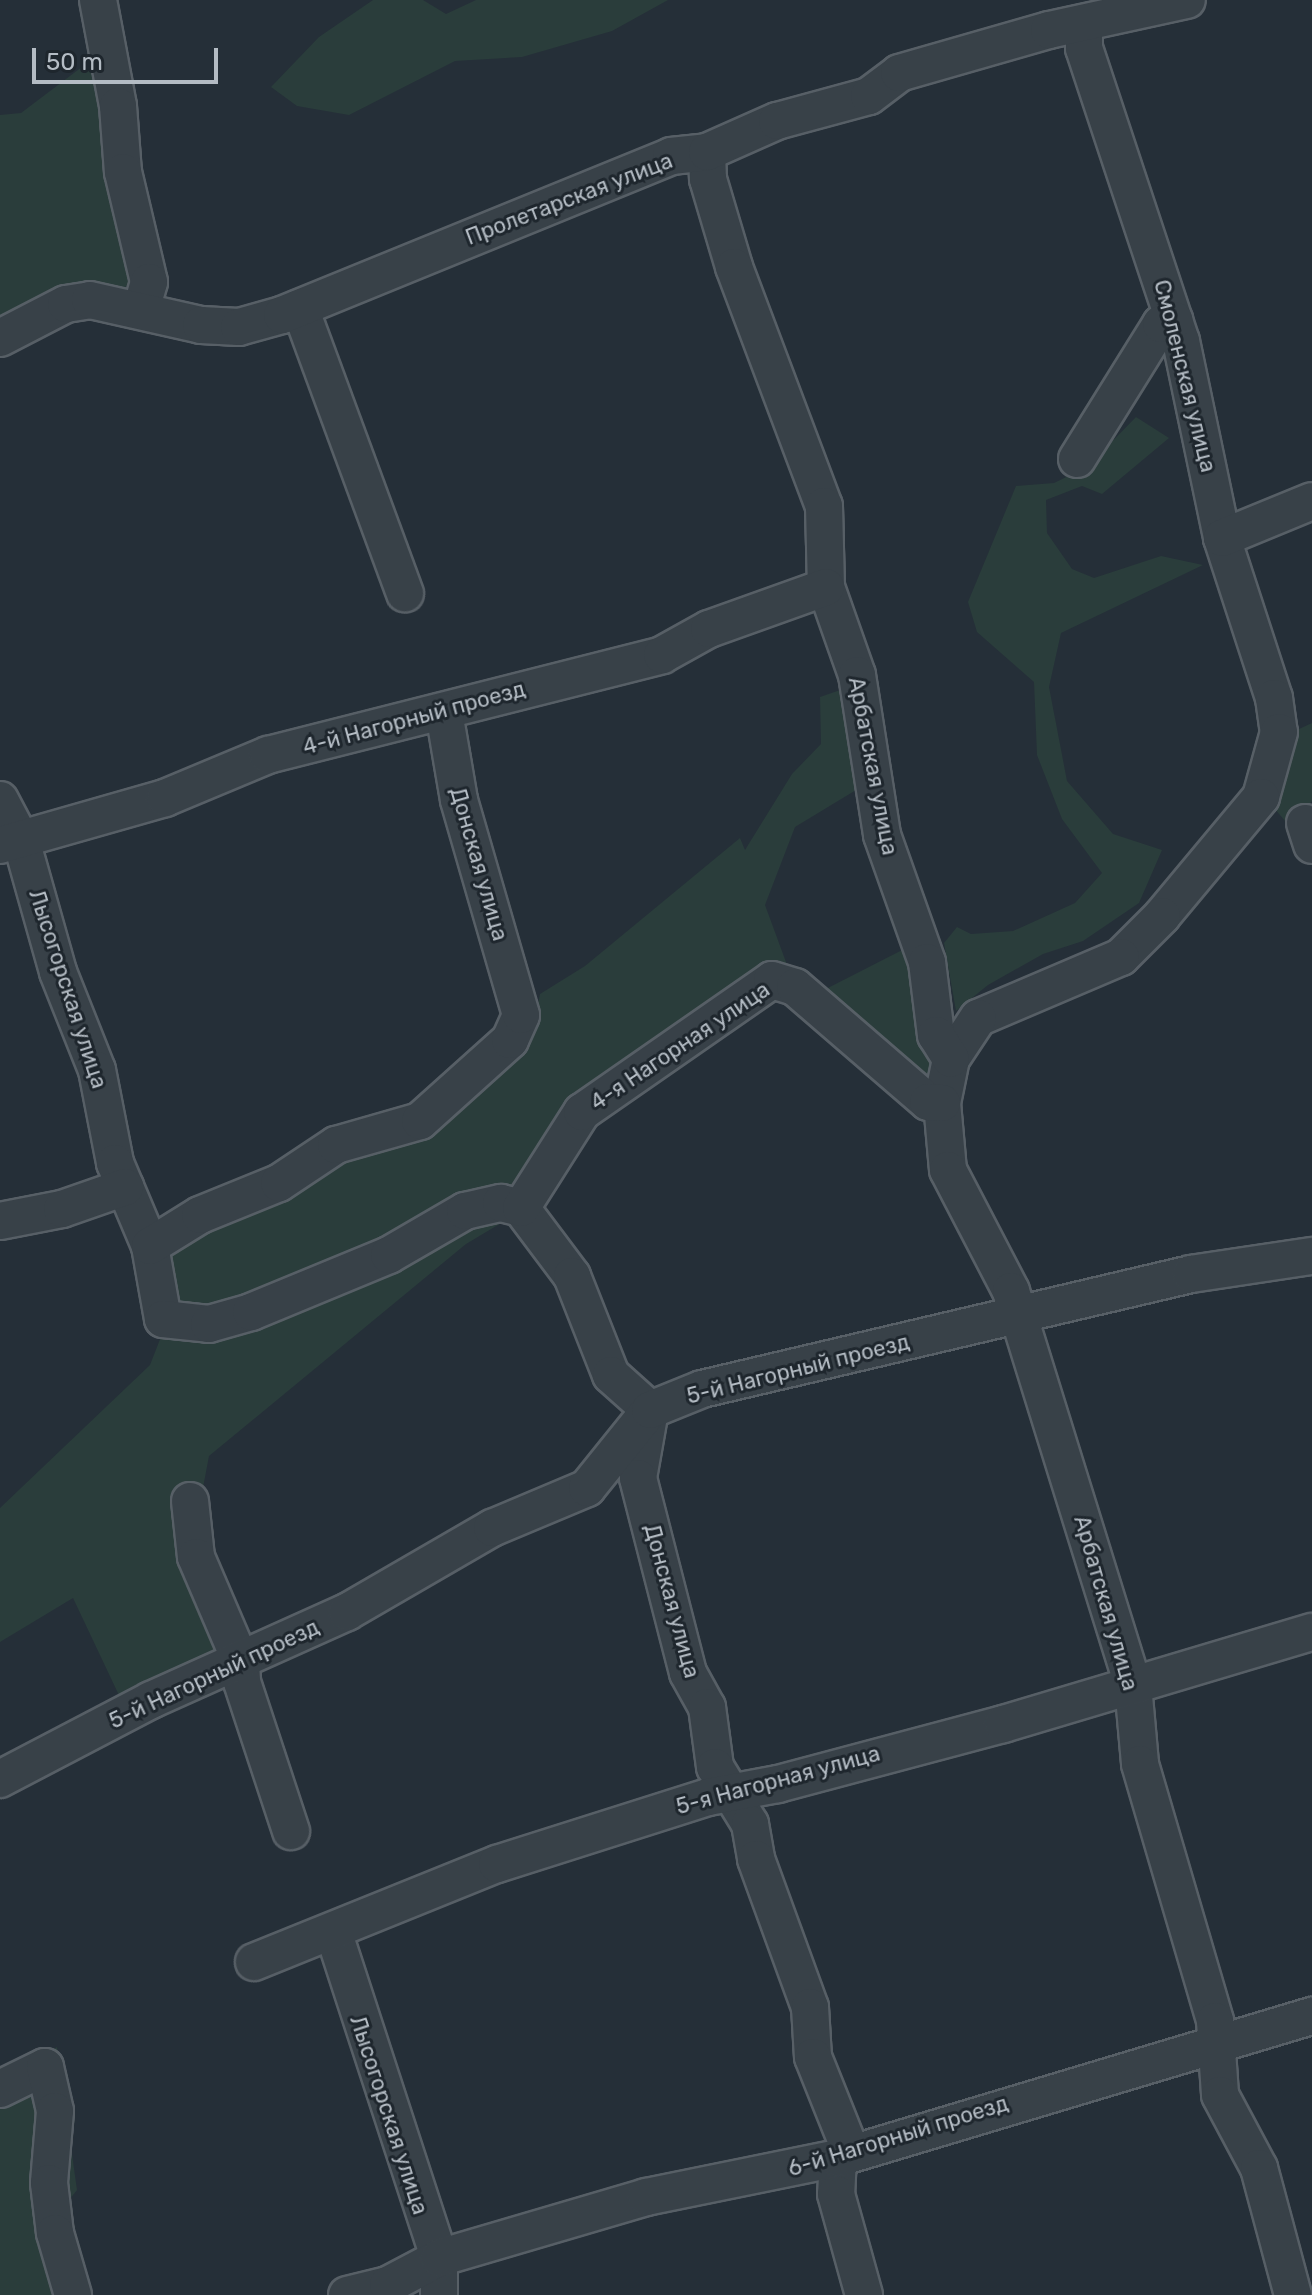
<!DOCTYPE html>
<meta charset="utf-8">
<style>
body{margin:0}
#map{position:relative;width:1312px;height:2295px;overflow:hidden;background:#252f38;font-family:Rubik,sans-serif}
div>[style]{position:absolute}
.green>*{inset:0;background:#2a3d3b}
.roads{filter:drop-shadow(2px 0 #575f66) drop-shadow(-2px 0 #575f66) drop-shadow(0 2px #575f66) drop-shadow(0 -2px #575f66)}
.minor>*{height:36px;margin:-18px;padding:0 18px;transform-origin:18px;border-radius:18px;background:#384148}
span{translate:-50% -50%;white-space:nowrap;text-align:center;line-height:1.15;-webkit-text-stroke:6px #1e262d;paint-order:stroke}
.street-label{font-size:22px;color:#b4bcc4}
.scale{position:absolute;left:32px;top:48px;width:186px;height:36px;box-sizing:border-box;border:4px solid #b4bcc4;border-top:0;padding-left:10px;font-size:24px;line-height:28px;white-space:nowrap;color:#b4bcc4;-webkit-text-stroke:6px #1e262d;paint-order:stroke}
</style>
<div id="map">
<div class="green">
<div style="clip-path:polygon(373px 0,423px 0,446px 14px,476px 0,668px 0,612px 31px,522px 57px,455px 61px,349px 115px,297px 106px,271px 87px,319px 37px)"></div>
<div style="clip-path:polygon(103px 51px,131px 285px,0 327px,0 115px,21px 113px)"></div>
<div style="clip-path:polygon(1136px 417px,1169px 438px,1102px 494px,1082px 486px,1046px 500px,1047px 533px,1072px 569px,1094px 578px,1161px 556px,1203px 565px,1061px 633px,1049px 687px,1067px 781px,1113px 834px,1162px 850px,1139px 903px,1083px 941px,1043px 954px,988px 985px,956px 1011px,944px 943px,957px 927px,971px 934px,1013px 931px,1075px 903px,1102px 873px,1062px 819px,1037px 755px,1034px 682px,977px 632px,968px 602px,1016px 486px,1054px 483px,1087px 467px)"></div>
<div style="clip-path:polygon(846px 688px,861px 787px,795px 827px,765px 905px,790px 973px,617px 1077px,513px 1216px,466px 1244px,209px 1456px,198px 1514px,236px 1640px,125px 1708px,73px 1598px,0 1642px,0 1508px,150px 1365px,169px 1316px,169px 1250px,388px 1134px,537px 1009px,540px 994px,585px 966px,740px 838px,745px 850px,792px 774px,821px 744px,820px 697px)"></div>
<div style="clip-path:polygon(1312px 723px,1312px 801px,1291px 828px,1269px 802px,1286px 735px)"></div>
<div style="clip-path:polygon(914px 944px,936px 1054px,933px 1076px,924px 1085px,820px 992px)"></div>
<div style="clip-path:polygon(57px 2047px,77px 2190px,65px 2205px,90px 2295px,0 2295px,0 2078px)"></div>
</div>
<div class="roads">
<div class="minor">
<div style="left:98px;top:0;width:108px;rotate:79.3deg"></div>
<div style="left:118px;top:106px;width:66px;rotate:85.7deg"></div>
<div style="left:123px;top:172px;width:113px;rotate:76.7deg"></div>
<div style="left:149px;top:282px;width:26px;rotate:106deg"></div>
<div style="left:1084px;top:23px;width:25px;rotate:90deg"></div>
<div style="left:1084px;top:48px;width:309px;rotate:71.7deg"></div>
<div style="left:1181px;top:341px;width:201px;rotate:78.2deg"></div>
<div style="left:1222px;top:538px;width:168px;rotate:72deg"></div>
<div style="left:1274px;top:698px;width:34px;rotate:82deg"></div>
<div style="left:1279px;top:732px;width:67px;rotate:105.5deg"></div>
<div style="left:1261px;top:797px;width:155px;rotate:129.8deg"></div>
<div style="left:1162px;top:916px;width:58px;rotate:135deg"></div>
<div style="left:1121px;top:957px;width:155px;rotate:156.9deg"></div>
<div style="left:978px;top:1018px;width:49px;rotate:123.4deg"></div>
<div style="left:951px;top:1059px;width:45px;rotate:101.6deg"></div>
<div style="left:942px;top:1103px;width:67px;rotate:84.9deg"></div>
<div style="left:948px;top:1170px;width:136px;rotate:62.5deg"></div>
<div style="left:1011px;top:1291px;width:412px;rotate:72.8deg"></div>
<div style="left:1133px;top:1685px;width:79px;rotate:84.9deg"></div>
<div style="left:1140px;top:1764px;width:268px;rotate:73.7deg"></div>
<div style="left:1215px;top:2021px;width:74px;rotate:86.1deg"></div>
<div style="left:1220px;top:2095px;width:83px;rotate:61.9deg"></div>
<div style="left:1259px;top:2168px;width:131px;rotate:75deg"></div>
<div style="left:707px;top:152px;width:27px;rotate:88deg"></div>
<div style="left:708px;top:179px;width:92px;rotate:73.5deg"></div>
<div style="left:734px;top:267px;width:255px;rotate:69.4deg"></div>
<div style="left:824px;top:506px;width:81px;rotate:88.6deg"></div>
<div style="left:826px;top:587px;width:93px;rotate:70.6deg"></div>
<div style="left:857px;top:675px;width:162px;rotate:81.1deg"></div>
<div style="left:882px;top:835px;width:135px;rotate:70.5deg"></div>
<div style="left:927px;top:962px;width:74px;rotate:83deg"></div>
<div style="left:936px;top:1035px;width:28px;rotate:58deg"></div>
<div style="left:300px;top:308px;width:304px;rotate:69.8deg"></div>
<div style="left:0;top:338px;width:74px;rotate:-27.3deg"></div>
<div style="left:66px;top:304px;width:24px;rotate:-9deg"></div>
<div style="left:90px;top:300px;width:114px;rotate:12.7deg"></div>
<div style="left:201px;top:325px;width:38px;rotate:3deg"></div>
<div style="left:239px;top:327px;width:45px;rotate:-15.6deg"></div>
<div style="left:282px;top:315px;width:420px;rotate:-22.2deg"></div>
<div style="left:671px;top:156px;width:36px;rotate:-6deg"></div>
<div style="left:707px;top:152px;width:77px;rotate:-23.9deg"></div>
<div style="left:777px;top:121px;width:95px;rotate:-15.2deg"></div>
<div style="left:869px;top:96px;width:38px;rotate:-37deg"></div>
<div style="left:899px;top:73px;width:156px;rotate:-16deg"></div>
<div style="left:1049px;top:30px;width:141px;rotate:-12.3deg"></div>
<div style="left:1077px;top:459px;width:159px;rotate:-58.1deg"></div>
<div style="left:1161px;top:324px;width:14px;rotate:-17deg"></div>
<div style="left:1222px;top:538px;width:97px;rotate:-22.3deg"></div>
<div style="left:0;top:800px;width:45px;rotate:62.3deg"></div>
<div style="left:21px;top:840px;width:137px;rotate:74.3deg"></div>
<div style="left:58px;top:972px;width:105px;rotate:68.3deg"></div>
<div style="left:97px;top:1070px;width:95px;rotate:79deg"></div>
<div style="left:115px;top:1163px;width:90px;rotate:67.1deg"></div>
<div style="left:150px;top:1246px;width:74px;rotate:79.9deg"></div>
<div style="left:163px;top:1319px;width:46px;rotate:6.2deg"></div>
<div style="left:209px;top:1324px;width:44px;rotate:-15.9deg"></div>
<div style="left:251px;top:1312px;width:149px;rotate:-22.4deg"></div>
<div style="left:389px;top:1255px;width:88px;rotate:-30.1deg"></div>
<div style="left:465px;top:1211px;width:37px;rotate:-13deg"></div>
<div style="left:501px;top:1203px;width:21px;rotate:14deg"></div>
<div style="left:1305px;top:823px;width:23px;rotate:72deg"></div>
<div style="left:0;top:845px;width:172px;rotate:-15.9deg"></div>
<div style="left:165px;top:798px;width:112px;rotate:-22.7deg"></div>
<div style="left:268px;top:755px;width:406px;rotate:-14.2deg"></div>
<div style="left:662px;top:655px;width:54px;rotate:-29deg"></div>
<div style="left:709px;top:629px;width:124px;rotate:-19.7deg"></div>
<div style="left:521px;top:1208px;width:85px;rotate:53.1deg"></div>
<div style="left:572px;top:1276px;width:106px;rotate:68.5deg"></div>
<div style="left:611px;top:1375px;width:52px;rotate:41.9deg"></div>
<div style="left:650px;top:1410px;width:69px;rotate:100deg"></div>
<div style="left:638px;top:1478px;width:201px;rotate:75.6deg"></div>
<div style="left:688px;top:1673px;width:39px;rotate:61deg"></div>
<div style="left:707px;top:1707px;width:61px;rotate:82.4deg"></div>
<div style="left:715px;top:1767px;width:67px;rotate:58.4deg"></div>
<div style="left:750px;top:1824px;width:36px;rotate:80deg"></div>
<div style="left:756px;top:1859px;width:158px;rotate:70deg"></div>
<div style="left:810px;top:2007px;width:50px;rotate:86.6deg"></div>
<div style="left:813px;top:2057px;width:102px;rotate:68.2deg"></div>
<div style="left:521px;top:1208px;width:114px;rotate:-57.6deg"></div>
<div style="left:582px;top:1112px;width:231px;rotate:-34.8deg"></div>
<div style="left:772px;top:980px;width:24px;rotate:17deg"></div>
<div style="left:795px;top:987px;width:176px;rotate:40.8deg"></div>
<div style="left:928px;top:1102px;width:14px;rotate:4deg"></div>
<div style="left:0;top:1221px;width:63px;rotate:-11deg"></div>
<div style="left:62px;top:1209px;width:67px;rotate:-19.2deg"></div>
<div style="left:150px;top:1246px;width:59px;rotate:-31.8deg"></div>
<div style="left:200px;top:1215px;width:85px;rotate:-22.1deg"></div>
<div style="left:279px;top:1183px;width:69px;rotate:-33.7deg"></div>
<div style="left:336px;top:1145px;width:87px;rotate:-15.9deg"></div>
<div style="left:420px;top:1121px;width:121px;rotate:-42deg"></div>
<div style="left:510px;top:1040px;width:27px;rotate:-66deg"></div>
<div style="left:521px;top:1015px;width:224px;rotate:-106.1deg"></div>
<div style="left:459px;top:800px;width:89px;rotate:-99.7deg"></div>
<div style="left:190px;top:1501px;width:56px;rotate:83.9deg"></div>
<div style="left:196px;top:1557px;width:114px;rotate:66.8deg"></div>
<div style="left:241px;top:1662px;width:20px;rotate:87deg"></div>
<div style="left:242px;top:1682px;width:157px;rotate:71.8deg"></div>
<div style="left:0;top:1779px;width:170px;rotate:-27.6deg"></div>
<div style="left:151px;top:1700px;width:215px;rotate:-24.2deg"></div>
<div style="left:347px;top:1612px;width:168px;rotate:-30.1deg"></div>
<div style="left:492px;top:1528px;width:103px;rotate:-22.8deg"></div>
<div style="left:587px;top:1488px;width:100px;rotate:-51.1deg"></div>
<div style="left:650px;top:1410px;width:56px;rotate:-22deg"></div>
<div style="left:702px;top:1389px;width:502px;rotate:-13.23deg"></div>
<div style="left:1191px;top:1274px;width:122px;rotate:-8.5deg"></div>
<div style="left:334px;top:1934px;width:341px;rotate:72deg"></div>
<div style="left:439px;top:2258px;width:37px;rotate:90deg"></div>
<div style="left:254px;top:1962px;width:262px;rotate:-22deg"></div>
<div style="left:497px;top:1864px;width:221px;rotate:-17.6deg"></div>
<div style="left:708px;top:1797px;width:71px;rotate:-10.5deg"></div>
<div style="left:778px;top:1784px;width:233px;rotate:-14.9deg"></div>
<div style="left:1003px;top:1724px;width:322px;rotate:-16.6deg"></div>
<div style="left:0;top:2089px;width:50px;rotate:-26.1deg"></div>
<div style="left:45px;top:2067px;width:45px;rotate:77.2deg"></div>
<div style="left:55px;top:2111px;width:72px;rotate:94.8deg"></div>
<div style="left:49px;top:2183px;width:50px;rotate:83.2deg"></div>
<div style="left:55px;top:2233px;width:65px;rotate:73.8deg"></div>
<div style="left:838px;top:2158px;width:36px;rotate:93deg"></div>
<div style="left:836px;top:2194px;width:105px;rotate:74.5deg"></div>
<div style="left:347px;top:2295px;width:42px;rotate:-13.7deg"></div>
<div style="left:388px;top:2285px;width:58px;rotate:-27.9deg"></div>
<div style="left:439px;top:2258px;width:216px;rotate:-16.4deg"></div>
<div style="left:646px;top:2197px;width:196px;rotate:-11.5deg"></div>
<div style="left:838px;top:2158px;width:495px;rotate:-16.7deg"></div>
</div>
</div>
<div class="street-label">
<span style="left:569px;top:199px;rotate:-21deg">Пролетарская улица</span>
<span style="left:1185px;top:376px;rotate:76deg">Смоленская улица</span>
<span style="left:414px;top:718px;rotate:-15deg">4-й Нагорный проезд</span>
<span style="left:873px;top:766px;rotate:79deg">Арбатская улица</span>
<span style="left:479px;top:864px;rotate:74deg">Донская улица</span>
<span style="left:68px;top:989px;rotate:72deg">Лысогорская улица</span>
<span style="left:680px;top:1046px;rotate:-34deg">4-я Нагорная улица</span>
<span style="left:798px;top:1369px;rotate:-14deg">5-й Нагорный проезд</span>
<span style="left:672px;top:1601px;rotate:75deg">Донская улица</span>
<span style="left:1106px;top:1603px;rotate:74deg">Арбатская улица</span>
<span style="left:214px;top:1674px;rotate:-25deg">5-й Нагорный проезд</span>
<span style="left:778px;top:1780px;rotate:-15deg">5-я Нагорная улица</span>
<span style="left:389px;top:2115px;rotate:72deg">Лысогорская улица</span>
<span style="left:898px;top:2136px;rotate:-17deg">6-й Нагорный проезд</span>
</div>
<div class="scale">50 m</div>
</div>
